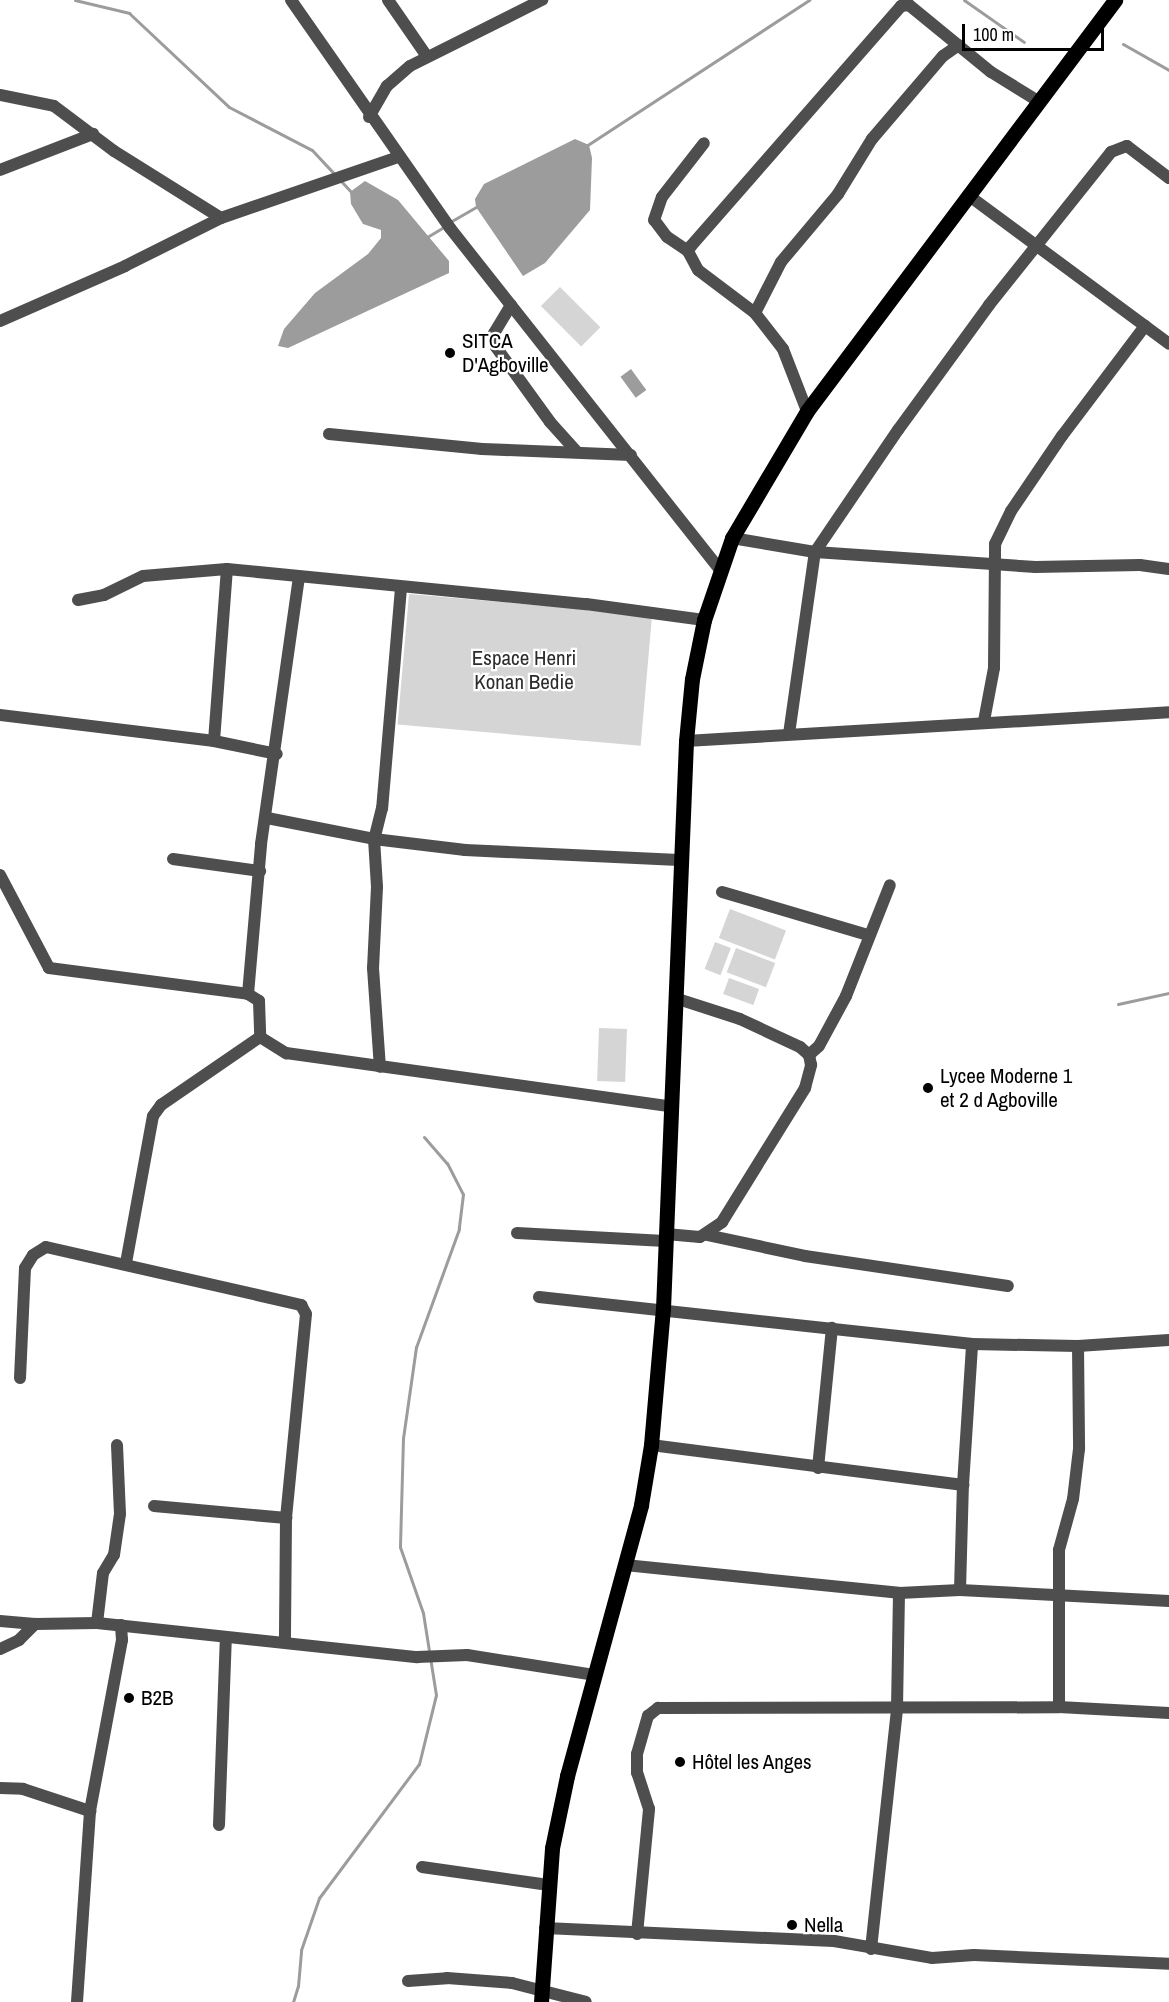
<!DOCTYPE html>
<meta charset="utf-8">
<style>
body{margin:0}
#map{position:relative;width:1169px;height:2002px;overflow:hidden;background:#fff;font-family:"Archivo Narrow",sans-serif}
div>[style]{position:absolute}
.green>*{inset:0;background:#d5d5d5;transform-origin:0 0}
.water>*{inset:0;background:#9c9c9c;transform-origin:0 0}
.stream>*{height:3px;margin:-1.5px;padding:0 1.5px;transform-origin:1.5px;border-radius:1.5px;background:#9c9c9c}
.minor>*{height:12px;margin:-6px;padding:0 6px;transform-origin:6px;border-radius:6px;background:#4e4e4e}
.major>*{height:15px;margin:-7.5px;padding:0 7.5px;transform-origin:7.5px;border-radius:7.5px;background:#000}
.dots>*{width:16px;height:16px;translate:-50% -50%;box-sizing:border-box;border:3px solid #fff;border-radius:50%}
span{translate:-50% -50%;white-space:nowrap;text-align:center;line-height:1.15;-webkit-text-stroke:4.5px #fff;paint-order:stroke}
.poi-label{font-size:21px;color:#000}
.left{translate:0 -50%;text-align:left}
.park-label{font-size:21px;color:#2c2c2c}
.scale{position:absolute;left:962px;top:24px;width:142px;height:27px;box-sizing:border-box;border:3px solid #000;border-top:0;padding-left:8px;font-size:18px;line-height:21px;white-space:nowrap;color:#000;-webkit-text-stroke:4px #fff;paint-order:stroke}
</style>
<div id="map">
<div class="green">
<div style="left:560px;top:287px;width:57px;height:27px;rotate:45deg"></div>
<div style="left:409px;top:594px;width:244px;height:131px;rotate:5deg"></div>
<div style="left:730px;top:909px;width:60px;height:31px;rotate:21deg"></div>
<div style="left:715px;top:942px;width:17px;height:29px;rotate:21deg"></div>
<div style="left:736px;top:948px;width:42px;height:26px;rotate:21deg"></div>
<div style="left:729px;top:978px;width:32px;height:17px;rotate:20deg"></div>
<div style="left:599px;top:1028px;width:28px;height:53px;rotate:2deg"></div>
</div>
<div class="water">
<div style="clip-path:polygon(575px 139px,589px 145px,592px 158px,590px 210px,545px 263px,523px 276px,476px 207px,475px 199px,484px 184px)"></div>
<div style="clip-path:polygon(365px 181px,398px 200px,449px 261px,449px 273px,288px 348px,278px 346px,284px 329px,315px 293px,368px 254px,381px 238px,381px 230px,363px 224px,351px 204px,350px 192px)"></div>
<div style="left:631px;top:369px;width:26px;height:13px;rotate:54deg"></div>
</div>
<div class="stream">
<div style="left:75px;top:0;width:56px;rotate:13.5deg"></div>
<div style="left:129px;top:13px;width:137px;rotate:43.2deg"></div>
<div style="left:229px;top:107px;width:93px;rotate:27.4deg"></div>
<div style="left:312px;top:150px;width:33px;rotate:47deg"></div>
<div style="left:964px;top:0;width:73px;rotate:35deg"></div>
<div style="left:1123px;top:44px;width:53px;rotate:29.5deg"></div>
<div style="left:586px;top:146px;width:267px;rotate:-33.2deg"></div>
<div style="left:341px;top:181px;width:18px;rotate:47deg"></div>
<div style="left:450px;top:222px;width:32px;rotate:-30deg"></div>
<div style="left:427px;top:237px;width:21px;rotate:-31deg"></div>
<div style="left:1118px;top:1004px;width:52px;rotate:-12.2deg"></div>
<div style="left:424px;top:1137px;width:35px;rotate:49deg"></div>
<div style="left:447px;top:1163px;width:35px;rotate:63deg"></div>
<div style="left:463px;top:1194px;width:35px;rotate:97deg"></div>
<div style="left:459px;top:1229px;width:126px;rotate:110deg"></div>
<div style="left:416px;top:1347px;width:92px;rotate:98.1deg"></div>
<div style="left:403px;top:1438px;width:109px;rotate:91.6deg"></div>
<div style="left:400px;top:1547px;width:70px;rotate:70.8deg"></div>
<div style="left:423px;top:1613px;width:39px;rotate:81deg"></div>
<div style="left:293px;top:2002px;width:17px;rotate:-73deg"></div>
<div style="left:298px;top:1986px;width:36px;rotate:-85deg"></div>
<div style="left:301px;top:1950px;width:55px;rotate:-70.9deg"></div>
<div style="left:319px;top:1898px;width:167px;rotate:-53.3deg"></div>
<div style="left:419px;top:1764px;width:71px;rotate:-76.2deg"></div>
<div style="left:436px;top:1695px;width:36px;rotate:-99deg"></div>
</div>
<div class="minor">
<div style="left:291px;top:0;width:278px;rotate:55.1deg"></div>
<div style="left:450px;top:228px;width:434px;rotate:51.7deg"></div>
<div style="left:388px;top:0;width:67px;rotate:55.4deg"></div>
<div style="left:0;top:95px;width:55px;rotate:11.5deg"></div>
<div style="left:54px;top:106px;width:75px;rotate:36.9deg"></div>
<div style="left:114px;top:151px;width:126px;rotate:32.1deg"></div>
<div style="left:369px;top:117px;width:36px;rotate:-60deg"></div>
<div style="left:387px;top:86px;width:30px;rotate:-41deg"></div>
<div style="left:410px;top:66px;width:148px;rotate:-26.6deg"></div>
<div style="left:0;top:170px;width:100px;rotate:-21.2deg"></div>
<div style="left:968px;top:195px;width:250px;rotate:36.5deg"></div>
<div style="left:688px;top:251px;width:25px;rotate:-146deg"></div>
<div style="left:667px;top:237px;width:21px;rotate:-127deg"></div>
<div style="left:654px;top:220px;width:24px;rotate:-71deg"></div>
<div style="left:662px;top:197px;width:68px;rotate:-52.1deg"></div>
<div style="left:511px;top:305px;width:33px;rotate:121deg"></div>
<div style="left:494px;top:333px;width:14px;rotate:82deg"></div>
<div style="left:496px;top:347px;width:92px;rotate:54.2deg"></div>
<div style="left:550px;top:422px;width:40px;rotate:48deg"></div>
<div style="left:755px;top:313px;width:57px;rotate:-63deg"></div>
<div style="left:781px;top:262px;width:89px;rotate:-50deg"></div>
<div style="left:838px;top:194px;width:65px;rotate:-58.3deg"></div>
<div style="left:872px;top:139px;width:109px;rotate:-49.5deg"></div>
<div style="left:943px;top:56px;width:19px;rotate:-35deg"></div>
<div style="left:0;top:321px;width:137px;rotate:-23.7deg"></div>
<div style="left:125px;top:266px;width:107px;rotate:-26.6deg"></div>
<div style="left:221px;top:218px;width:187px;rotate:-19deg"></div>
<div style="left:807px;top:411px;width:66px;rotate:-111.2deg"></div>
<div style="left:783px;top:349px;width:46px;rotate:-127.9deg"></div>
<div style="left:755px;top:313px;width:71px;rotate:-143deg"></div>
<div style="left:698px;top:270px;width:21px;rotate:-118deg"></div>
<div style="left:688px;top:251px;width:6px;rotate:-59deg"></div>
<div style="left:691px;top:246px;width:319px;rotate:-48.8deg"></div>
<div style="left:901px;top:6px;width:8px;rotate:-7deg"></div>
<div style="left:909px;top:5px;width:106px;rotate:39.3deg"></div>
<div style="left:991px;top:72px;width:55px;rotate:31.7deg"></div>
<div style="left:329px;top:434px;width:154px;rotate:5.6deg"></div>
<div style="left:482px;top:449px;width:149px;rotate:2.3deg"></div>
<div style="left:732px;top:538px;width:84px;rotate:9.6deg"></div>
<div style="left:815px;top:552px;width:221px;rotate:3.9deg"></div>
<div style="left:1035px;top:567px;width:105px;rotate:-1.1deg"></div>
<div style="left:1140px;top:565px;width:29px;rotate:8deg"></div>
<div style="left:401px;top:588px;width:221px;rotate:94.9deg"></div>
<div style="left:382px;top:808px;width:32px;rotate:104deg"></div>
<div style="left:374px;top:839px;width:92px;rotate:6.9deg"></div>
<div style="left:465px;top:850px;width:214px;rotate:2.7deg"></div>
<div style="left:78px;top:600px;width:26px;rotate:-11deg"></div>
<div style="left:104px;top:595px;width:43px;rotate:-26deg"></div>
<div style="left:143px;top:576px;width:84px;rotate:-4.8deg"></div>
<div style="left:227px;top:569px;width:361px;rotate:5.6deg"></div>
<div style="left:586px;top:604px;width:119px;rotate:7.7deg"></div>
<div style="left:0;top:715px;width:216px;rotate:6.9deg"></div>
<div style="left:214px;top:741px;width:64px;rotate:11.7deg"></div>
<div style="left:984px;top:721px;width:54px;rotate:-79.3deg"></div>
<div style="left:994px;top:668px;width:124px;rotate:-89.5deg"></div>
<div style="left:995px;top:544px;width:37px;rotate:-64deg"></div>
<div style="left:1011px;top:511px;width:91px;rotate:-55.8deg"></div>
<div style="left:1062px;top:436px;width:138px;rotate:-53deg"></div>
<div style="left:789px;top:734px;width:184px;rotate:-81.9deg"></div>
<div style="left:815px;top:552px;width:148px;rotate:-55.8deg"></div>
<div style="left:898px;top:430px;width:155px;rotate:-53.9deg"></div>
<div style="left:989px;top:305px;width:196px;rotate:-51.4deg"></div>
<div style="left:1111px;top:152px;width:17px;rotate:-21deg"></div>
<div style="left:1127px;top:146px;width:53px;rotate:37.3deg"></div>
<div style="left:214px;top:741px;width:172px;rotate:-85.7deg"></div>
<div style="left:686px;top:741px;width:484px;rotate:-3.4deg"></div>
<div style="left:267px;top:818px;width:109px;rotate:11.1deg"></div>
<div style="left:374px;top:839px;width:48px;rotate:86.4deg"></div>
<div style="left:377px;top:887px;width:81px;rotate:92.8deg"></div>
<div style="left:373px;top:968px;width:99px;rotate:86deg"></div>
<div style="left:173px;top:859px;width:88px;rotate:7.9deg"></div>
<div style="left:0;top:875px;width:105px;rotate:62.2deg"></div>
<div style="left:49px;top:968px;width:201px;rotate:7.4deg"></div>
<div style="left:248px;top:994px;width:13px;rotate:32deg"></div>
<div style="left:259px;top:1001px;width:36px;rotate:88deg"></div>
<div style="left:260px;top:1037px;width:31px;rotate:32deg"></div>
<div style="left:286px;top:1053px;width:388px;rotate:7.9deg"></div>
<div style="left:722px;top:892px;width:152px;rotate:16.4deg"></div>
<div style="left:248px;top:994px;width:151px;rotate:-85deg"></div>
<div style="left:261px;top:844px;width:270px;rotate:-81.9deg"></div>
<div style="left:809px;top:1055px;width:13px;rotate:-42deg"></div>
<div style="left:819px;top:1046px;width:57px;rotate:-61.6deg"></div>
<div style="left:846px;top:996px;width:119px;rotate:-68.4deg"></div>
<div style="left:517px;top:1233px;width:148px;rotate:3.1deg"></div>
<div style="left:666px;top:1234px;width:34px;rotate:5deg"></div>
<div style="left:700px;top:1237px;width:27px;rotate:-34deg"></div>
<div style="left:722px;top:1222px;width:158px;rotate:-58.2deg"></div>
<div style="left:805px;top:1088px;width:24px;rotate:-75deg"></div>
<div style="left:811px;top:1065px;width:10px;rotate:-101deg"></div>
<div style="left:809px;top:1055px;width:12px;rotate:-138deg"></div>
<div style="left:800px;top:1047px;width:66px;rotate:-155deg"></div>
<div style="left:740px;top:1019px;width:68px;rotate:-162.1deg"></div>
<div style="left:707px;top:1235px;width:100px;rotate:12.1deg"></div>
<div style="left:805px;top:1256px;width:205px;rotate:8.4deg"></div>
<div style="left:126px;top:1263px;width:149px;rotate:-79.6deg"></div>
<div style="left:153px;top:1116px;width:14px;rotate:-54deg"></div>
<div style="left:161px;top:1105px;width:120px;rotate:-34.5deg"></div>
<div style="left:539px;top:1297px;width:436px;rotate:6.2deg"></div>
<div style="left:972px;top:1344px;width:106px;rotate:1.1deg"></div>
<div style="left:1078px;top:1346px;width:91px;rotate:-3.8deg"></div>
<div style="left:1078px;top:1346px;width:103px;rotate:89.4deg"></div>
<div style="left:1079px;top:1449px;width:50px;rotate:96.8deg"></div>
<div style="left:1073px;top:1499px;width:53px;rotate:105.4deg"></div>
<div style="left:1059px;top:1550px;width:157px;rotate:90deg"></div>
<div style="left:1059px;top:1707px;width:110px;rotate:3.1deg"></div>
<div style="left:20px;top:1378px;width:110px;rotate:-87.4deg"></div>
<div style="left:25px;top:1268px;width:15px;rotate:-58deg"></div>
<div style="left:33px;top:1255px;width:15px;rotate:-32deg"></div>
<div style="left:46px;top:1247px;width:262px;rotate:12.8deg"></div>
<div style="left:301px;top:1305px;width:10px;rotate:61deg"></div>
<div style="left:306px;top:1314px;width:205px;rotate:95.6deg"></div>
<div style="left:286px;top:1518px;width:124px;rotate:90.5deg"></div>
<div style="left:651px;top:1445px;width:315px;rotate:7.3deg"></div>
<div style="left:963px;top:1485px;width:141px;rotate:-86.3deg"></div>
<div style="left:818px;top:1468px;width:141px;rotate:-84.3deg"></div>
<div style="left:154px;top:1506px;width:133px;rotate:5.2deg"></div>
<div style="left:625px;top:1565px;width:275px;rotate:5.8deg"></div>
<div style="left:899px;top:1593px;width:61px;rotate:-2.8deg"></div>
<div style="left:960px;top:1590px;width:209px;rotate:3deg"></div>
<div style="left:960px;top:1590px;width:105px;rotate:-88.4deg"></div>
<div style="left:0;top:1621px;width:35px;rotate:5deg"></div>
<div style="left:97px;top:1623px;width:50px;rotate:-83.2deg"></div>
<div style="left:103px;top:1573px;width:21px;rotate:-59deg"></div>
<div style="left:114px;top:1555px;width:41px;rotate:-81.7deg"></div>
<div style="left:120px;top:1514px;width:69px;rotate:-92.5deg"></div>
<div style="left:0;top:1649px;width:21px;rotate:-25deg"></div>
<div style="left:19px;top:1640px;width:23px;rotate:-45deg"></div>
<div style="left:35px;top:1624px;width:62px;rotate:-0.9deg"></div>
<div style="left:97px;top:1623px;width:322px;rotate:6.1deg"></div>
<div style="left:417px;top:1657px;width:50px;rotate:-2.3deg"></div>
<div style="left:467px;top:1655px;width:130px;rotate:8.9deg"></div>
<div style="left:0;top:1788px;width:23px;rotate:2deg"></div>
<div style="left:23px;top:1789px;width:71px;rotate:18.2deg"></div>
<div style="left:219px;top:1825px;width:188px;rotate:-87.9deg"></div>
<div style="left:422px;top:1867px;width:128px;rotate:8.1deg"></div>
<div style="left:545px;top:1928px;width:289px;rotate:2.6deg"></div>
<div style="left:834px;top:1941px;width:99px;rotate:9.8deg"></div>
<div style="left:932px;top:1958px;width:42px;rotate:-4.1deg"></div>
<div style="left:974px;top:1955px;width:195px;rotate:2.6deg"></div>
<div style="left:637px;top:1934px;width:126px;rotate:-84.5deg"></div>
<div style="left:649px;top:1809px;width:38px;rotate:-108deg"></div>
<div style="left:637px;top:1773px;width:19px;rotate:-90deg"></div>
<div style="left:637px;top:1754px;width:40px;rotate:-74deg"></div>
<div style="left:648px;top:1716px;width:13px;rotate:-39deg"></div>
<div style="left:658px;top:1708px;width:401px;rotate:-0.1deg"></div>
<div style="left:871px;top:1949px;width:242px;rotate:-83.8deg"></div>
<div style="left:897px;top:1708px;width:115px;rotate:-89deg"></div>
<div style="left:408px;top:1981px;width:39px;rotate:-4deg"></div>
<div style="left:447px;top:1978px;width:65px;rotate:4.4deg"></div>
<div style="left:512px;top:1983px;width:76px;rotate:14.4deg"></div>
<div style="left:77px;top:2002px;width:191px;rotate:-86.1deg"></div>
<div style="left:90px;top:1811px;width:174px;rotate:-79.4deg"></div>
<div style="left:122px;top:1640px;width:15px;rotate:-94deg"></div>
</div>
<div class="major">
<div style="left:541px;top:2002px;width:154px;rotate:-85.9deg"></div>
<div style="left:552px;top:1848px;width:74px;rotate:-78.2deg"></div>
<div style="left:567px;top:1776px;width:281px;rotate:-74.7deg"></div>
<div style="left:641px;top:1505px;width:61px;rotate:-80.5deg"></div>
<div style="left:651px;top:1445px;width:137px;rotate:-85deg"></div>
<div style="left:663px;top:1309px;width:568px;rotate:-87.68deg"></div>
<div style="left:686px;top:741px;width:62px;rotate:-84.5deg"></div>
<div style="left:692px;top:679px;width:60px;rotate:-78.5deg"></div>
<div style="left:704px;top:620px;width:87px;rotate:-71.1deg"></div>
<div style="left:732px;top:538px;width:147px;rotate:-59.4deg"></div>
<div style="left:807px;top:411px;width:514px;rotate:-53.15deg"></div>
</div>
<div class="dots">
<div style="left:450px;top:353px;background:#000"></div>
<div style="left:928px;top:1088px;background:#000"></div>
<div style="left:129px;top:1698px;background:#000"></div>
<div style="left:680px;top:1762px;background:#000"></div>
<div style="left:792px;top:1925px;background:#000"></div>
</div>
<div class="poi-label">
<span class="left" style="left:462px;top:353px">SITCA<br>D'Agboville</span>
<span class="left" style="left:940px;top:1088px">Lycee Moderne 1<br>et 2 d Agboville</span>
<span class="left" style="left:141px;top:1698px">B2B</span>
<span class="left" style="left:692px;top:1762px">Hôtel les Anges</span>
<span class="left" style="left:804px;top:1925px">Nella</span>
</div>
<div class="park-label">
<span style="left:524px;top:670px">Espace Henri<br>Konan Bedie</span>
</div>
<div class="scale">100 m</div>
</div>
